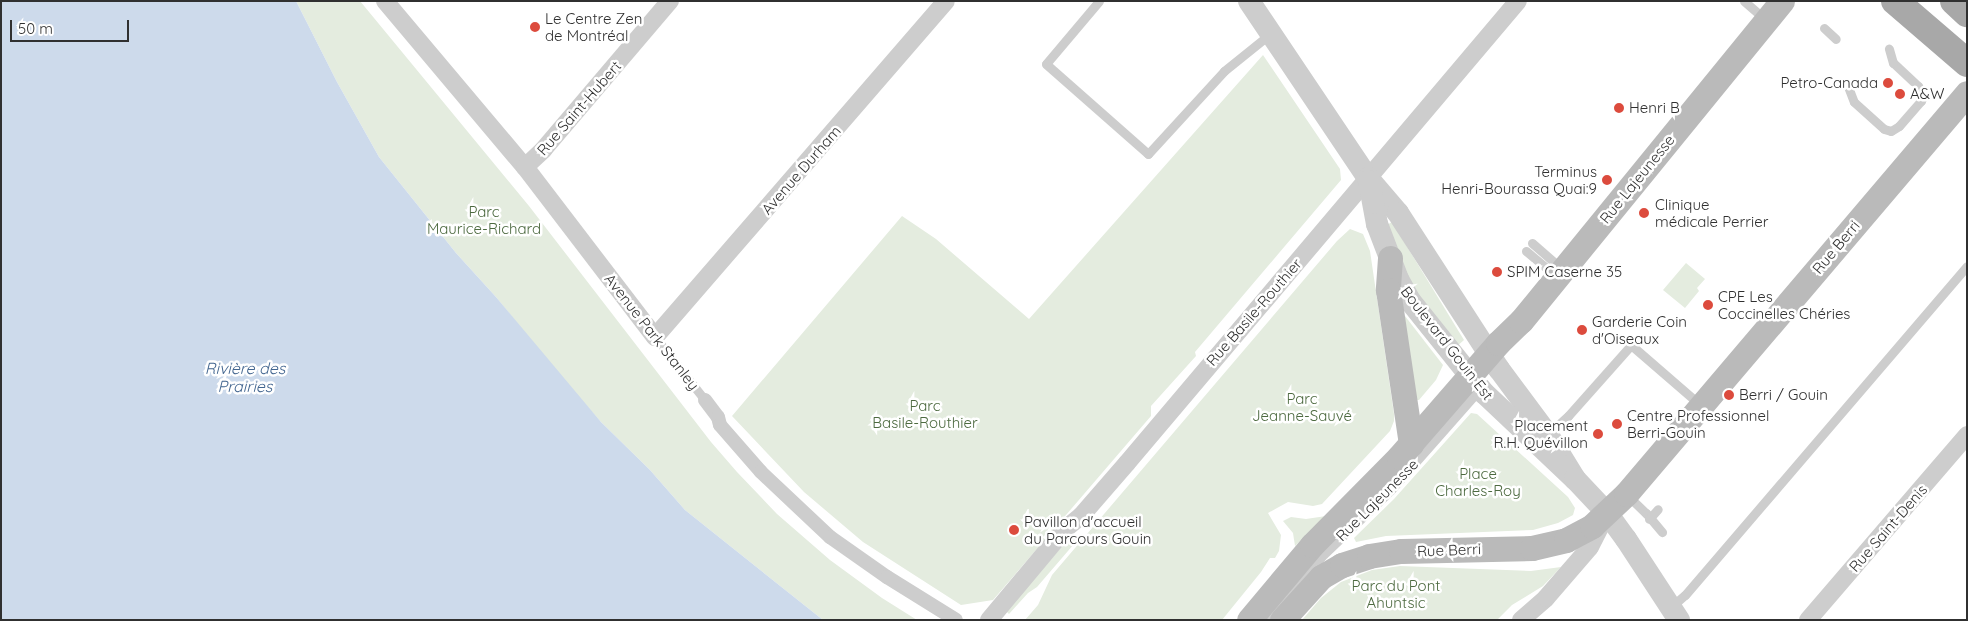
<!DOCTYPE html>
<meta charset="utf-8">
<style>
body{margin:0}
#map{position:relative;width:1968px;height:621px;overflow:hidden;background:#fff;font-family:Quicksand,sans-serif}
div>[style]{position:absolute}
.green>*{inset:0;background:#e4ecdf}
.water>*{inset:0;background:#cddaeb}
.service>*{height:9px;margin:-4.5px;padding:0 4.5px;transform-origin:4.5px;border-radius:4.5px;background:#cdcdcd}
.pedestrian>*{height:14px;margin:-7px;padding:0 7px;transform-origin:7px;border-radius:7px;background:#cdcdcd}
.minor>*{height:18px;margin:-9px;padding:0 9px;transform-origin:9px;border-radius:9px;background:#cdcdcd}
.tertiary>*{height:22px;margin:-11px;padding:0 11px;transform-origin:11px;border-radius:11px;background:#cdcdcd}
.secondary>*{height:25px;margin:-12.5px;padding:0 12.5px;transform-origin:12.5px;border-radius:12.5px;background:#bababa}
.primary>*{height:28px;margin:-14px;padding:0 14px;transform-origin:14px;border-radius:14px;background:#a8a8a8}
.dots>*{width:14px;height:14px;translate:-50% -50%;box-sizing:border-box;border:2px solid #fff;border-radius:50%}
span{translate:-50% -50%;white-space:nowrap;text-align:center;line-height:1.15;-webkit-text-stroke:5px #fff;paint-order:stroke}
.poi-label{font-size:15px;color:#303030}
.left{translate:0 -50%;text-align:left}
.right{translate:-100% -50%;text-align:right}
.street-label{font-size:15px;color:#303030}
.park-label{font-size:15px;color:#4d6a40}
.water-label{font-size:16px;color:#42658f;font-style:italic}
.frame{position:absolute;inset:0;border:2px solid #303030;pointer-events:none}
.scale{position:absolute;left:10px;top:20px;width:119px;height:22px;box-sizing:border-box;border:2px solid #303030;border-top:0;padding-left:6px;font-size:15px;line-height:18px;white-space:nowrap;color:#303030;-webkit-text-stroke:4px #fff;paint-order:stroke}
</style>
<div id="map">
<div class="green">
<div style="clip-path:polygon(296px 1px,360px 1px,529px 206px,711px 442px,737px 472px,777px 514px,830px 560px,882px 598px,917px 620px,823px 620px,685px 510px,650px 470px,601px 422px,556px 371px,496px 297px,456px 253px,379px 157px,337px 82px)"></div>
<div style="clip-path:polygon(1263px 55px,1340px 169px,1341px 180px,1195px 352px,1196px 356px,1151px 406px,1151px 416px,993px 600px,961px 605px,863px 542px,804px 492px,732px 416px,902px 216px,936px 239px,1029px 319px)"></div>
<div style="clip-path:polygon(1392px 222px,1464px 340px,1455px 348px,1411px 289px,1385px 226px)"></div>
<div style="clip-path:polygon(1350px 229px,1363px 234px,1370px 251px,1394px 414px,1394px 421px,1390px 431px,1322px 504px,1313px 506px,1288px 502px,1268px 513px,1281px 535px,1279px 551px,1275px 558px,1270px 558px,1261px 572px,1222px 620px,1025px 620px,1038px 605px,1052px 575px,1337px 241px)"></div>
<div style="clip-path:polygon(1686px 263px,1705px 279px,1697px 288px,1699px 291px,1685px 308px,1663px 290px)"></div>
<div style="clip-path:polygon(1405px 316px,1443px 365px,1436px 380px,1419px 400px,1414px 400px,1402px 319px)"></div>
<div style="clip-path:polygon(1471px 413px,1477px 414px,1568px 497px,1575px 508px,1573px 515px,1558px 523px,1533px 530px,1386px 536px,1356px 542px,1354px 538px,1394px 499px)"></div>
<div style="clip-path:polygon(1326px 516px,1295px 546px,1293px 533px,1283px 521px,1291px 517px,1306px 519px)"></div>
<div style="clip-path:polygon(1080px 537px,1037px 587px,1028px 593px,1009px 614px,1006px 611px,1065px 543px)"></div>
<div style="clip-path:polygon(1400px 566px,1531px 571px,1561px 567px,1543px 586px,1512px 605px,1497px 620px,1302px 620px,1321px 598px,1341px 582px,1372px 570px)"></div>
</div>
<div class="water">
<div style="clip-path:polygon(1px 1px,296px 1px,337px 82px,379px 157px,456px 253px,496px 297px,601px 422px,650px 470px,685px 510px,823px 620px,1px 620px)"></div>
</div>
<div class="service">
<div style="left:1099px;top:1px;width:82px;rotate:130.1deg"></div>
<div style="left:1046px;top:64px;width:136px;rotate:41.4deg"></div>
<div style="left:1148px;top:154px;width:113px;rotate:-47.5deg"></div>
<div style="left:1224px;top:71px;width:59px;rotate:-38.8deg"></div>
<div style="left:1744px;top:1px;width:28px;rotate:41deg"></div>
<div style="left:1824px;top:28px;width:16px;rotate:43deg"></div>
<div style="left:1847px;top:84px;width:19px;rotate:69deg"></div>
<div style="left:1854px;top:102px;width:40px;rotate:42deg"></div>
<div style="left:1884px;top:129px;width:7px;rotate:16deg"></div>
<div style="left:1891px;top:131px;width:9px;rotate:-32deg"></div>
<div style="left:1899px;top:126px;width:33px;rotate:-49deg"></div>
<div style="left:1921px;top:101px;width:6px;rotate:-72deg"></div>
<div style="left:1923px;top:95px;width:10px;rotate:-119deg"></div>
<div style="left:1918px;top:86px;width:34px;rotate:-137deg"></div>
<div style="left:1893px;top:63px;width:15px;rotate:-106deg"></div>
<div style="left:1532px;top:243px;width:40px;rotate:41deg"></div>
<div style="left:1526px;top:251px;width:39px;rotate:40deg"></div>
<div style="left:655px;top:337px;width:80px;rotate:51.6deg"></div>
<div style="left:1548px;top:434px;width:27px;rotate:-42deg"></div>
<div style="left:1568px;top:416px;width:95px;rotate:-48.4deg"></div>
<div style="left:1631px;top:345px;width:90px;rotate:40.9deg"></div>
<div style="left:1626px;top:494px;width:28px;rotate:44deg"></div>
<div style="left:1646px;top:513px;width:25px;rotate:50deg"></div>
<div style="left:1649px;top:519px;width:13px;rotate:-48deg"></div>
<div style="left:1671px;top:607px;width:18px;rotate:-41deg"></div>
<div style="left:1685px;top:595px;width:433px;rotate:-49.4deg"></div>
<div style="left:1266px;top:620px;width:84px;rotate:-48.9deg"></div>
<div style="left:1321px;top:557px;width:95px;rotate:-43.7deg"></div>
<div style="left:1390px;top:491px;width:136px;rotate:-48.6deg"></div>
</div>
<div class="pedestrian">
<div style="left:705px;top:400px;width:21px;rotate:53deg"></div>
<div style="left:718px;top:417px;width:8px;rotate:76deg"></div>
<div style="left:720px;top:425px;width:62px;rotate:48.9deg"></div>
<div style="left:761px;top:472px;width:95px;rotate:43.3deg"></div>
<div style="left:830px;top:537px;width:70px;rotate:35.1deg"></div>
<div style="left:887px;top:577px;width:81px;rotate:31.9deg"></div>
</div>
<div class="minor">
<div style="left:385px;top:1px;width:217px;rotate:49.9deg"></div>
<div style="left:525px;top:167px;width:214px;rotate:52.6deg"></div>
<div style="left:655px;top:337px;width:444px;rotate:-49.1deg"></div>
<div style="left:525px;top:167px;width:25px;rotate:-43deg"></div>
<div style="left:543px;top:150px;width:196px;rotate:-49.6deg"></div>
<div style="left:989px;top:620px;width:119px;rotate:-50.1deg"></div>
<div style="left:1065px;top:529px;width:21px;rotate:-39deg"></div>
<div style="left:1081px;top:516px;width:70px;rotate:-49deg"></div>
<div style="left:1127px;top:463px;width:605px;rotate:-49.76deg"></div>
<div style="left:1521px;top:620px;width:33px;rotate:-41deg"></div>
<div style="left:1546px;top:598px;width:67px;rotate:-49.2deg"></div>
<div style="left:1590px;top:547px;width:31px;rotate:-63deg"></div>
<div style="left:1808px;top:620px;width:244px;rotate:-49.3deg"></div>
</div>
<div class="tertiary">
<div style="left:1249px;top:1px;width:213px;rotate:56.1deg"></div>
<div style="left:1368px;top:178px;width:46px;rotate:49.4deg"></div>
<div style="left:1398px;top:213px;width:186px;rotate:57.1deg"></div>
<div style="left:1499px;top:369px;width:82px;rotate:53.4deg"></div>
<div style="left:1548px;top:435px;width:52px;rotate:58.5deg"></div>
<div style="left:1369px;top:181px;width:44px;rotate:79.5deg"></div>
<div style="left:1377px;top:224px;width:59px;rotate:69.1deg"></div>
<div style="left:1398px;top:279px;width:26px;rotate:61deg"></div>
<div style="left:1411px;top:302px;width:117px;rotate:51.3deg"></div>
<div style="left:1484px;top:393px;width:125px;rotate:43.4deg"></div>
<div style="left:1575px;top:479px;width:47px;rotate:46.7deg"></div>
<div style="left:1607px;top:513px;width:32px;rotate:54deg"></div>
<div style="left:1626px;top:539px;width:97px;rotate:56.8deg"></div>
</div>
<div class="secondary">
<div style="left:1390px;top:258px;width:32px;rotate:94deg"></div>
<div style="left:1388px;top:290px;width:156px;rotate:81.5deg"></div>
<div style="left:1249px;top:620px;width:98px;rotate:-50deg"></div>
<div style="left:1312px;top:545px;width:124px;rotate:-45.3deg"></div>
<div style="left:1399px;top:457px;width:151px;rotate:-49deg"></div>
<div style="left:1498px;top:343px;width:32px;rotate:-44deg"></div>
<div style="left:1521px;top:321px;width:413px;rotate:-50.8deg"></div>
<div style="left:1282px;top:620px;width:58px;rotate:-47.8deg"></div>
<div style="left:1321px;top:577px;width:24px;rotate:-30deg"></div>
<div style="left:1342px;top:565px;width:28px;rotate:-18deg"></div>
<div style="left:1369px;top:556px;width:32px;rotate:-9deg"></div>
<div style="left:1401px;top:551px;width:131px;rotate:-1.3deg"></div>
<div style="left:1532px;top:548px;width:35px;rotate:-13deg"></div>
<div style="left:1566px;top:540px;width:30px;rotate:-28deg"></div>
<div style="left:1592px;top:526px;width:47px;rotate:-43.3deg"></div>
<div style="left:1626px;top:494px;width:526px;rotate:-49.62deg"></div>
</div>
<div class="primary">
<div style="left:1895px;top:1px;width:95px;rotate:40.7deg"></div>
<div style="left:1954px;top:1px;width:18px;rotate:43deg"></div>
</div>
<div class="dots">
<div style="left:535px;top:27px;background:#dc4b3d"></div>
<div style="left:1888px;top:83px;background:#dc4b3d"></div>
<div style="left:1900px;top:94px;background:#dc4b3d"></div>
<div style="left:1619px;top:108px;background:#dc4b3d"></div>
<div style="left:1607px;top:180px;background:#dc4b3d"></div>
<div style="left:1644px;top:213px;background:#dc4b3d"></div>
<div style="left:1497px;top:272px;background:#dc4b3d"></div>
<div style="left:1708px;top:305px;background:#dc4b3d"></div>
<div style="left:1582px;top:330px;background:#dc4b3d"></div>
<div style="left:1729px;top:395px;background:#dc4b3d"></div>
<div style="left:1617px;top:424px;background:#dc4b3d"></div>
<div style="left:1598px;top:434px;background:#dc4b3d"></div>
<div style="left:1014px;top:530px;background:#dc4b3d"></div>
</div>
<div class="poi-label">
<span class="left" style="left:545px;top:27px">Le Centre Zen<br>de Montréal</span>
<span class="right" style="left:1878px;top:83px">Petro-Canada</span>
<span class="left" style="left:1910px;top:94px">A&amp;W</span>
<span class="left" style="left:1629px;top:108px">Henri B</span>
<span class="right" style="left:1597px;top:180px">Terminus<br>Henri-Bourassa Quai:9</span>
<span class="left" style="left:1655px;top:213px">Clinique<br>médicale Perrier</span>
<span class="left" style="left:1507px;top:272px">SPIM Caserne 35</span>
<span class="left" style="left:1718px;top:305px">CPE Les<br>Coccinelles Chéries</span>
<span class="left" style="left:1592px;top:330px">Garderie Coin<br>d'Oiseaux</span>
<span class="left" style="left:1739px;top:395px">Berri / Gouin</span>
<span class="left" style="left:1627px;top:424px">Centre Professionnel<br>Berri-Gouin</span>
<span class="right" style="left:1588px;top:434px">Placement<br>R.H. Quévillon</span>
<span class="left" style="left:1024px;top:530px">Pavillon d'accueil<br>du Parcours Gouin</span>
</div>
<div class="street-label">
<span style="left:579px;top:108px;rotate:-49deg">Rue Saint-Hubert</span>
<span style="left:801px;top:170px;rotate:-49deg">Avenue Durham</span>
<span style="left:1637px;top:179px;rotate:-51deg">Rue Lajeunesse</span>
<span style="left:1836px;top:247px;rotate:-50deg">Rue Berri</span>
<span style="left:1254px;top:312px;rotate:-49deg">Rue Basile-Routhier</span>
<span style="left:652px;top:332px;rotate:52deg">Avenue Park Stanley</span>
<span style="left:1447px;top:343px;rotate:52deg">Boulevard Gouin Est</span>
<span style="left:1377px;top:500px;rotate:-45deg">Rue Lajeunesse</span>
<span style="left:1888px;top:528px;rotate:-49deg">Rue Saint-Denis</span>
<span style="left:1449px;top:550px;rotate:-2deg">Rue Berri</span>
</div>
<div class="park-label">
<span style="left:484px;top:220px">Parc<br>Maurice-Richard</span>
<span style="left:1302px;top:407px">Parc<br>Jeanne-Sauvé</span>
<span style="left:925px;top:414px">Parc<br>Basile-Routhier</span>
<span style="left:1478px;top:482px">Place<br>Charles-Roy</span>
<span style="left:1396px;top:594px">Parc du Pont<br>Ahuntsic</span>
</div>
<div class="water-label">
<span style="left:245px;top:377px">Rivière des<br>Prairies</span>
</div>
<div class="frame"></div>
<div class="scale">50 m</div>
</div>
